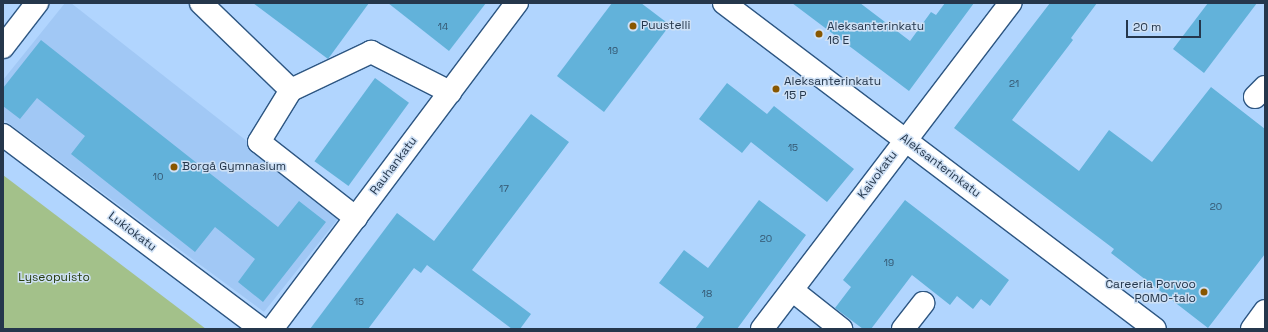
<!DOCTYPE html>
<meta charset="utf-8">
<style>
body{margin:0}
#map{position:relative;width:1268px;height:332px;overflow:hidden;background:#b1d5fe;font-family:"Space Grotesk",sans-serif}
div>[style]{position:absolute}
.built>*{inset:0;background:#a1c8f5}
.green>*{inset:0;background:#a3c18a}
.building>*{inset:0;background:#62b2da;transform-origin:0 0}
.roads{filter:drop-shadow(1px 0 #2e5783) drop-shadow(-1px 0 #2e5783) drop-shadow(0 1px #2e5783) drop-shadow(0 -1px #2e5783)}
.minor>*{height:22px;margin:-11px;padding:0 11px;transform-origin:11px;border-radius:11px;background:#fff}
.major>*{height:22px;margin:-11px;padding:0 11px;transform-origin:11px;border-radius:11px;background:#fff}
.dots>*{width:11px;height:11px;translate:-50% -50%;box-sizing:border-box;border:2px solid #cee0f5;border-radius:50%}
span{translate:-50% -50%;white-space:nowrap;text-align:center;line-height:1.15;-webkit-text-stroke:3px #cee0f5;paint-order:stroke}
.number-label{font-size:10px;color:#345670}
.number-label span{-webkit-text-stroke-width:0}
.poi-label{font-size:12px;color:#25374c}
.left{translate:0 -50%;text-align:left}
.right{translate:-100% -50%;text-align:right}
.street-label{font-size:12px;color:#25374c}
.park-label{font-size:12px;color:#273d0e}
.frame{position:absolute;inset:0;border:4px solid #25374c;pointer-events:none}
.scale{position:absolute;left:1126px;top:20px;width:75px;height:18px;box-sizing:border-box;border:2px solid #25374c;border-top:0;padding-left:5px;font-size:12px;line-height:14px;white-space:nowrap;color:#25374c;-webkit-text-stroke:3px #cee0f5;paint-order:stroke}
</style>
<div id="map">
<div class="built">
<div style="clip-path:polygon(65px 3px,71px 3px,341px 215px,264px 312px,3px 119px,3px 80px)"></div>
</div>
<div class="green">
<div style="clip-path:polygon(3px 175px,206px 329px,3px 329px)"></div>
</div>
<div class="building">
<div style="clip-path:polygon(253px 3px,369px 3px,328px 59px)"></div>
<div style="clip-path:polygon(388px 3px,486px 3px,449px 51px)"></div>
<div style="clip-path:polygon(612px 3px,641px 3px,670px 25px,604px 112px,557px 76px)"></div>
<div style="clip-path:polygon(792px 3px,860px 3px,910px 41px,931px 12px,936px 15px,945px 3px,974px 3px,909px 91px)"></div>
<div style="clip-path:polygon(1050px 3px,1097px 3px,1071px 38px,1073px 40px,1012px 120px,1079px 171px,1109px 130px,1152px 162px,1211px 87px,1265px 129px,1265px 254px,1208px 328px,1111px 253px,1114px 249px,954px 128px)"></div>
<div style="clip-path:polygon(1208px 3px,1257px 3px,1204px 73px,1173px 49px)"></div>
<div style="clip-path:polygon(41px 40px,278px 227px,299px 201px,326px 222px,263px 302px,238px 282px,255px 259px,215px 227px,195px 252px,71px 154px,85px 136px,37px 98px,20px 119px,3px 106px,3px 88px)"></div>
<div style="left:375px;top:78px;width:42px;height:103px;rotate:36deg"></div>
<div style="clip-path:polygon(727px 83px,767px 114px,774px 106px,854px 169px,827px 202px,751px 142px,742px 153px,699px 119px)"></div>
<div style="clip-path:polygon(531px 114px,569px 142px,472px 270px,531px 314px,520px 329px,512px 329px,427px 265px,421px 273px,414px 268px,368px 329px,310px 329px,397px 213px,434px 241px)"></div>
<div style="clip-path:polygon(759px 200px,806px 235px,737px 329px,695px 329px,704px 317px,659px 283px,684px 250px,708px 268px)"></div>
<div style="clip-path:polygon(905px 200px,1009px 280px,990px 306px,981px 299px,973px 309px,957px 296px,950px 305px,912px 275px,871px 329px,863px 329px,835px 308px,851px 287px,843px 280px)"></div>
</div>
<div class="roads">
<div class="minor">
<div style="left:201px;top:3px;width:125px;rotate:44deg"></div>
<div style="left:3px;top:47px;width:56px;rotate:-52.3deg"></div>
<div style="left:1255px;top:97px;width:14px;rotate:-45deg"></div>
<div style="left:3px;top:135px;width:323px;rotate:36.9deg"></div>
<div style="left:356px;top:218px;width:123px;rotate:-141.9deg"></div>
<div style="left:259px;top:142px;width:61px;rotate:-58.4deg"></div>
<div style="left:291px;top:90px;width:89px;rotate:-25.4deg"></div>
<div style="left:371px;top:52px;width:89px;rotate:26.9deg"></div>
<div style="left:792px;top:290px;width:63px;rotate:38.5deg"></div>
<div style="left:272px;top:329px;width:408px;rotate:-53.1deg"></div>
<div style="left:762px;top:329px;width:410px;rotate:-52.7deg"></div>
<div style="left:903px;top:329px;width:33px;rotate:-52deg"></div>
<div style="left:1252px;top:329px;width:22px;rotate:-54deg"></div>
</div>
<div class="major">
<div style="left:724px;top:3px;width:540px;rotate:37.1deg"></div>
</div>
</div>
<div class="dots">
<div style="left:633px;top:26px;background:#885700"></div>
<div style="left:819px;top:34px;background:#885700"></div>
<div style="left:776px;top:89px;background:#885700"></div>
<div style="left:174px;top:167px;background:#885700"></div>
<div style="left:1204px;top:292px;background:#885700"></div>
</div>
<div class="number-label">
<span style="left:443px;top:27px">14</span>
<span style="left:613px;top:51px">19</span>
<span style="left:1014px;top:84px">21</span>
<span style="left:793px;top:148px">15</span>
<span style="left:158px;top:177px">10</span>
<span style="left:504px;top:189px">17</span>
<span style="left:1216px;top:207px">20</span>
<span style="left:766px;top:239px">20</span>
<span style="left:889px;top:263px">19</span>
<span style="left:707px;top:294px">18</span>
<span style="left:359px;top:302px">15</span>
</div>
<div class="poi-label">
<span class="left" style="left:641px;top:26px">Puustelli</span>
<span class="left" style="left:827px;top:34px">Aleksanterinkatu<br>16 E</span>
<span class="left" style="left:784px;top:89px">Aleksanterinkatu<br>15 P</span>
<span class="left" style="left:182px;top:167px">Borgå Gymnasium</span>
<span class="right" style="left:1196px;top:292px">Careeria Porvoo<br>POMO-talo</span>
</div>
<div class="street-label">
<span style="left:394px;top:166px;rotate:-53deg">Rauhankatu</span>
<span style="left:940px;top:166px;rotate:37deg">Aleksanterinkatu</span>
<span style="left:878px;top:175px;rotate:-53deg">Kaivokatu</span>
<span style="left:132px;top:232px;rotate:37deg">Lukiokatu</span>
</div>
<div class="park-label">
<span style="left:54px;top:278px">Lyseopuisto</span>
</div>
<div class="frame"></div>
<div class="scale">20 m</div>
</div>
